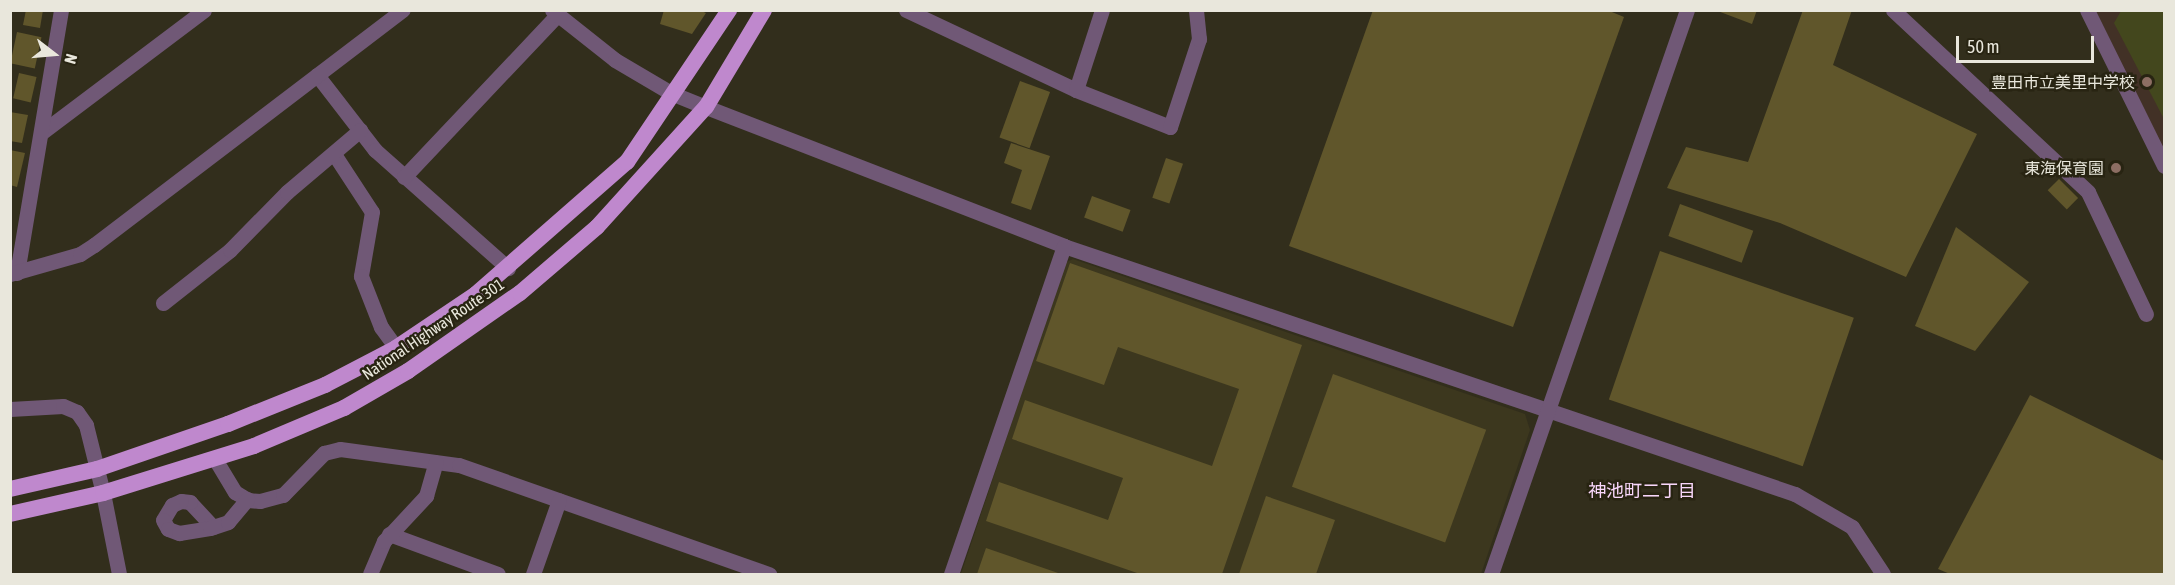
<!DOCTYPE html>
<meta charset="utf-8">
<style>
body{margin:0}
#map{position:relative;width:2175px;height:585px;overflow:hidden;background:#322e1c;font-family:"Asap Condensed","Noto Sans JP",sans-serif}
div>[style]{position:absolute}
.built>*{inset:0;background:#3c371e}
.education>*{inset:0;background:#423126}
.green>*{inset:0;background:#43471d}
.building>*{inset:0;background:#60562b;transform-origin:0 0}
.minor>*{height:15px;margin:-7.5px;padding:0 7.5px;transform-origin:7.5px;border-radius:7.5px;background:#705876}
.tertiary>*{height:15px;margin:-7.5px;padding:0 7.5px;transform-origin:7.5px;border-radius:7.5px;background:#705876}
.trunk>*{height:16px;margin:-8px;padding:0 8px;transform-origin:8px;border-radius:8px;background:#bf88cd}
.dots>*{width:16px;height:16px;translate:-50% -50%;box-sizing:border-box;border:3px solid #282412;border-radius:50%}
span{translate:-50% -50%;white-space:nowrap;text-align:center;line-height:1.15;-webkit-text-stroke:5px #282412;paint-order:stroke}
.poi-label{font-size:16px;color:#e9e7dc}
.right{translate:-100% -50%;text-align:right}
.street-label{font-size:16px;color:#e9e7dc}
.neighbourhood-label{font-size:18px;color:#f8d6fa}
.frame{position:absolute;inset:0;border:12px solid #e9e7dc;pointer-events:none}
.north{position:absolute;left:24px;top:24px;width:60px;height:60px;-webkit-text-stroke:4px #282412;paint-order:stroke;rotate:106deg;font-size:16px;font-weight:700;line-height:24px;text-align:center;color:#e9e7dc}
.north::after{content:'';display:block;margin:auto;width:21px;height:27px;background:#e9e7dc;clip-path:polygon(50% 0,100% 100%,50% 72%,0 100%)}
.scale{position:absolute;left:1956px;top:36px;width:138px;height:27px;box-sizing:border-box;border:3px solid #e9e7dc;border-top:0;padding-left:8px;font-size:18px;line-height:21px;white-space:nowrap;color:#e9e7dc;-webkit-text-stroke:4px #282412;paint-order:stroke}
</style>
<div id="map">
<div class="built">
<div style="clip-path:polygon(1073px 259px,1525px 414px,1530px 430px,1481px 574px,961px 574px,1065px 263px)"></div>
</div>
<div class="education">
<div style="clip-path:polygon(2096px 11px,2164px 11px,2164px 154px)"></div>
</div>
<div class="green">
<div style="clip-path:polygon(2121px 11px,2164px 11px,2164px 119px,2114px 23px)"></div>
</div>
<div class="building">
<div style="clip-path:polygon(26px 10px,43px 10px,40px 28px,23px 25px)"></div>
<div style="clip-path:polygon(664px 10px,699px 10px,706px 13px,692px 34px,660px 24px)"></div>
<div style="clip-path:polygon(1373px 10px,1607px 10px,1624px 17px,1513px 327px,1289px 246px)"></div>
<div style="clip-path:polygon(1715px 10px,1757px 10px,1752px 24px)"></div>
<div style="clip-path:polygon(1803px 10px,1852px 10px,1833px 65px,1977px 134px,1906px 277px,1780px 223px,1667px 188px,1686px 147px,1748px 162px)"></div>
<div style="left:17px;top:32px;width:25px;height:32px;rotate:12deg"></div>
<div style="left:19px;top:73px;width:18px;height:26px;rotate:13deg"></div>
<div style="left:1020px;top:81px;width:32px;height:60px;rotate:20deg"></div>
<div style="clip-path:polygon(10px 112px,28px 115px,22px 143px,10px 141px)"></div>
<div style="clip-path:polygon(1011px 143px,1050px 156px,1031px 210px,1011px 203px,1022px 170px,1004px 163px)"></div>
<div style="clip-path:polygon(10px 150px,25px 153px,17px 187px,10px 185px)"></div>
<div style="left:1166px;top:158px;width:18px;height:42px;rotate:19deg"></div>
<div style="left:2059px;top:179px;width:27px;height:16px;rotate:45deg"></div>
<div style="left:1092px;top:196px;width:41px;height:23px;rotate:20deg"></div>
<div style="left:1680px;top:204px;width:78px;height:34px;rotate:20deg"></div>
<div style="clip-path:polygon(1956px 227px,2029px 282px,1975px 351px,1915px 326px)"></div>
<div style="left:1660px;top:251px;width:205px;height:157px;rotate:19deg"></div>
<div style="clip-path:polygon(1070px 263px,1302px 345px,1222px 574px,1140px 574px,986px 521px,999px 482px,1108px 520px,1123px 478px,1012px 439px,1025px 400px,1212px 466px,1239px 389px,1118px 347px,1104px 385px,1036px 361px)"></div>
<div style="left:1333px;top:374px;width:163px;height:120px;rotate:20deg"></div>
<div style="clip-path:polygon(2030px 395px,2164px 461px,2164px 574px,1950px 574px,1938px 569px)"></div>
<div style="clip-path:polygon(1266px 496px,1335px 520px,1316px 574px,1239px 574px)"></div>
<div style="clip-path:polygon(986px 548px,1061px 574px,977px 574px)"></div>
</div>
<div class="minor">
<div style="left:906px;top:10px;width:188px;rotate:25.2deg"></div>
<div style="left:1076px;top:90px;width:101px;rotate:21.5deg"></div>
<div style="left:1170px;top:127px;width:93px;rotate:-71.8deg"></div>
<div style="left:1199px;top:39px;width:29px;rotate:-96deg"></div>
<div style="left:1893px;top:10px;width:267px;rotate:43deg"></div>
<div style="left:2088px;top:192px;width:135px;rotate:64.6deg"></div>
<div style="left:2087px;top:10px;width:174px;rotate:63.7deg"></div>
<div style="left:317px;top:75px;width:95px;rotate:52.3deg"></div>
<div style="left:375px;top:150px;width:178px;rotate:41.6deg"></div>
<div style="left:1076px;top:90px;width:84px;rotate:-72deg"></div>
<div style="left:706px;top:107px;width:384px;rotate:21.2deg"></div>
<div style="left:1064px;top:246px;width:772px;rotate:18.74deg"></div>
<div style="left:1795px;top:494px;width:66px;rotate:30.1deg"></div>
<div style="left:1852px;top:527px;width:56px;rotate:56.6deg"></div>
<div style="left:41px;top:133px;width:204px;rotate:-37deg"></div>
<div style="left:334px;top:154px;width:69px;rotate:56.8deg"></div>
<div style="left:372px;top:212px;width:65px;rotate:99.8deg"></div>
<div style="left:361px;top:276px;width:55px;rotate:68.6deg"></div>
<div style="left:381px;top:327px;width:26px;rotate:54deg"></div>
<div style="left:404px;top:177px;width:223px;rotate:-46.6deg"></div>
<div style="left:17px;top:273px;width:267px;rotate:-80.5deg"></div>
<div style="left:10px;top:274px;width:73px;rotate:-15.9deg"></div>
<div style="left:80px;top:254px;width:17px;rotate:-33deg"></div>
<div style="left:94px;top:245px;width:388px;rotate:-37.3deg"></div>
<div style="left:163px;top:303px;width:85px;rotate:-38.3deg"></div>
<div style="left:230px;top:250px;width:81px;rotate:-45.5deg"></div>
<div style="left:287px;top:192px;width:96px;rotate:-40.3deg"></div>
<div style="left:10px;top:409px;width:53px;rotate:-3.2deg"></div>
<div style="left:63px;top:406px;width:15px;rotate:23deg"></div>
<div style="left:77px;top:412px;width:16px;rotate:55deg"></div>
<div style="left:86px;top:425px;width:70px;rotate:76deg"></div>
<div style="left:215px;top:459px;width:39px;rotate:59deg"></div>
<div style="left:235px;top:492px;width:15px;rotate:32deg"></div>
<div style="left:248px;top:500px;width:12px;rotate:5deg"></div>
<div style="left:260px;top:501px;width:24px;rotate:-15deg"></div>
<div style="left:283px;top:495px;width:59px;rotate:-45.7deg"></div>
<div style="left:324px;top:453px;width:16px;rotate:-14deg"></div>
<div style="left:340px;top:449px;width:120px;rotate:7.7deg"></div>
<div style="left:459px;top:465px;width:329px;rotate:19.4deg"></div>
<div style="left:213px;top:527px;width:34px;rotate:-133deg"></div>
<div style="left:190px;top:502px;width:9px;rotate:-174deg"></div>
<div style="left:181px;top:501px;width:10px;rotate:156deg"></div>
<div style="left:172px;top:505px;width:17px;rotate:121deg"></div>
<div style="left:163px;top:520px;width:10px;rotate:61deg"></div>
<div style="left:168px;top:529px;width:12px;rotate:20deg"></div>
<div style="left:179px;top:533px;width:31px;rotate:-9deg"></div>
<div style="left:210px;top:528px;width:19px;rotate:-18deg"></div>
<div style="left:228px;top:522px;width:30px;rotate:-50deg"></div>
<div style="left:389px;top:534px;width:116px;rotate:20.2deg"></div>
<div style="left:370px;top:574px;width:36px;rotate:-67deg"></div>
<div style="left:384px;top:541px;width:62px;rotate:-47deg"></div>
<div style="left:426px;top:496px;width:35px;rotate:-74deg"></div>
<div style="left:533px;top:574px;width:78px;rotate:-70.6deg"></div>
<div style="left:951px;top:574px;width:347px;rotate:-71deg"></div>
<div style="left:1491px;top:574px;width:597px;rotate:-70.84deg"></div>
</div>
<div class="tertiary">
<div style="left:552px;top:10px;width:80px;rotate:38.4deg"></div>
<div style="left:615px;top:60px;width:65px;rotate:30.5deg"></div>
<div style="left:671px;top:93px;width:38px;rotate:22deg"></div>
<div style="left:103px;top:493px;width:83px;rotate:78.8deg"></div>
</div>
<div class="trunk">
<div style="left:10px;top:489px;width:89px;rotate:-12.9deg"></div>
<div style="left:97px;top:469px;width:139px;rotate:-19deg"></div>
<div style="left:228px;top:424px;width:105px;rotate:-21.9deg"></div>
<div style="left:325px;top:385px;width:80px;rotate:-27.5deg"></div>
<div style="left:396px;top:348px;width:97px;rotate:-34deg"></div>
<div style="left:476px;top:294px;width:201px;rotate:-41.2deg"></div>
<div style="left:627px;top:162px;width:183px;rotate:-56.1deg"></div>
<div style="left:10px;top:514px;width:95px;rotate:-12.7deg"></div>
<div style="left:103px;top:493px;width:158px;rotate:-17.3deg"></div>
<div style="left:254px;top:446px;width:98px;rotate:-22.9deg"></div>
<div style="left:344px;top:408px;width:74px;rotate:-30deg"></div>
<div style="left:408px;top:371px;width:136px;rotate:-34.9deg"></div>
<div style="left:520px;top:293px;width:101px;rotate:-40.6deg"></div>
<div style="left:597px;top:227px;width:162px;rotate:-47.8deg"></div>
<div style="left:706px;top:107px;width:113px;rotate:-59.1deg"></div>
</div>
<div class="dots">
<div style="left:2147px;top:82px;background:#8d6e63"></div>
<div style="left:2116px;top:168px;background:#8d6e63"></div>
</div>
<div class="poi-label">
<span class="right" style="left:2135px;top:82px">豊田市立美里中学校</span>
<span class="right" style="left:2104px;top:168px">東海保育園</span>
</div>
<div class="street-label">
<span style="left:433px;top:329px;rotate:-34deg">National Highway Route 301</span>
</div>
<div class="neighbourhood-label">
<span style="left:1642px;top:491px">神池町二丁目</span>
</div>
<div class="frame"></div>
<div class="north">N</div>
<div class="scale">50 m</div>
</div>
